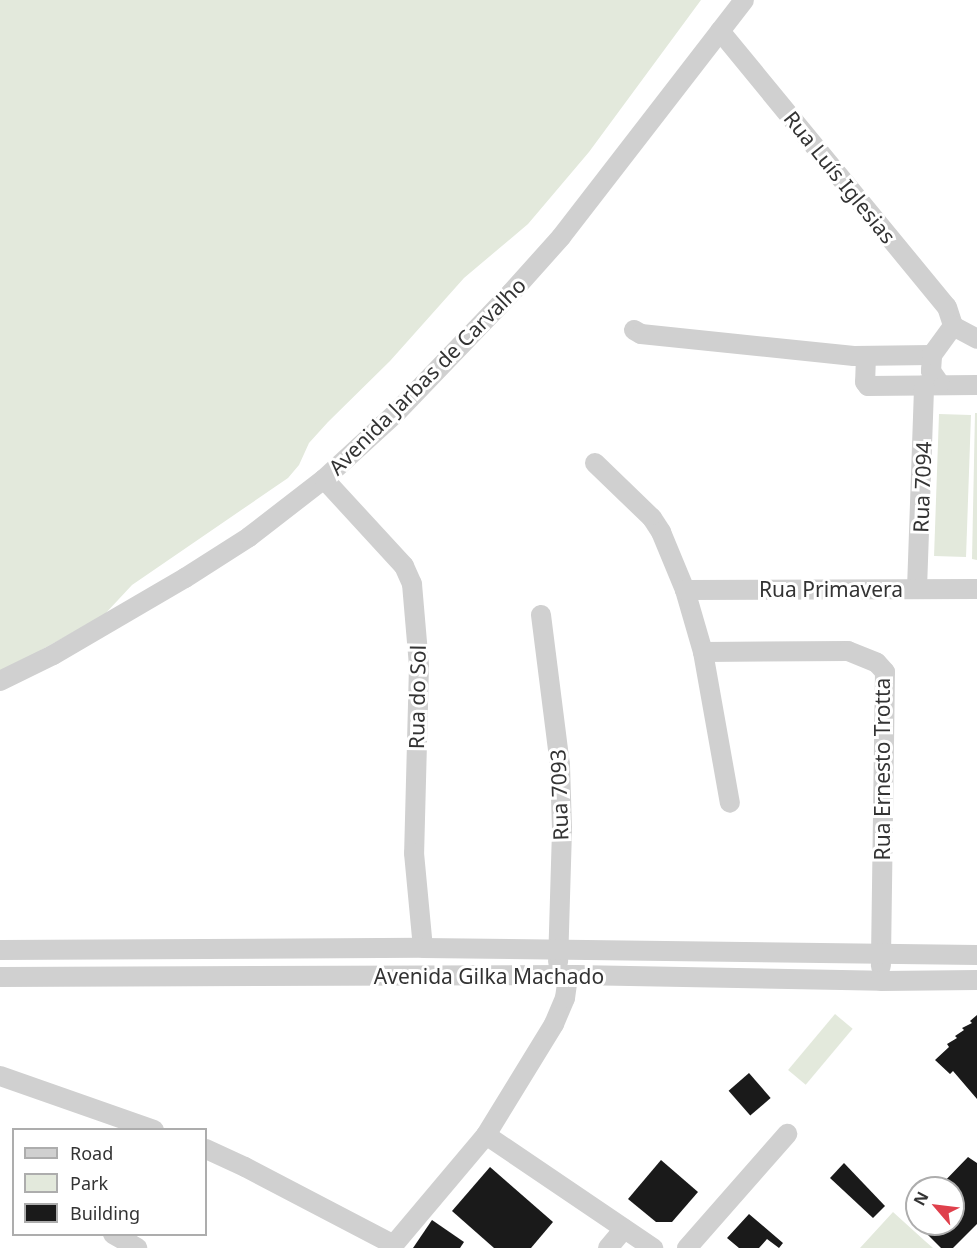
<!DOCTYPE html>
<meta charset="utf-8">
<style>
body{margin:0}
#map{position:relative;width:977px;height:1248px;overflow:hidden;background:#fff;font-family:"Noto Sans",sans-serif}
div>[style]{position:absolute}
.green>*{inset:0;background:#e3e9dc;transform-origin:0 0}
.building>*{inset:0;background:#1a1a1a;transform-origin:0 0}
.minor>*{height:20px;margin:-10px;padding:0 10px;transform-origin:10px;border-radius:10px;background:#d0d0d0}
span{translate:-50% -50%;white-space:nowrap;text-align:center;line-height:1.15;-webkit-text-stroke:6px #fff;paint-order:stroke}
.street-label{font-size:21px;color:#333}
.legend{position:absolute;left:12px;top:1128px;width:195px;height:108px;box-sizing:border-box;background:#fff;border:2px solid #adadad;margin:0;padding:8px 10px;list-style:none;font-size:18px;color:#333}
.legend li{display:flex;align-items:center;gap:12px;height:30px}
.legend b{width:30px;border:2px solid #adadad}
.north{position:absolute;left:905px;top:1176px;width:60px;height:60px;box-sizing:border-box;background:#fff;border:2px solid #adadad;border-radius:50%;rotate:298deg;font-size:16px;font-weight:700;line-height:24px;text-align:center;color:#333}
.north::after{content:'';display:block;margin:auto;width:21px;height:27px;background:#df404c;clip-path:polygon(50% 0,100% 100%,50% 72%,0 100%)}
</style>
<div id="map">
<div class="green">
<div style="clip-path:polygon(0 0,701px 0,589px 152px,528px 224px,464px 278px,390px 361px,328px 422px,309px 443px,299px 465px,288px 478px,132px 585px,104px 615px,0 673px)"></div>
<div style="clip-path:polygon(975px 413px,977px 413px,977px 560px,972px 559px)"></div>
<div style="left:939px;top:414px;width:32px;height:142px;rotate:2deg"></div>
<div style="left:835px;top:1014px;width:23px;height:73px;rotate:40deg"></div>
<div style="clip-path:polygon(893px 1212px,925px 1241px,933px 1248px,860px 1248px)"></div>
</div>
<div class="building">
<div style="clip-path:polygon(977px 1015px,977px 1099px,953px 1071px,950px 1074px,935px 1060px,949px 1047px,947px 1044px,957px 1038px,955px 1036px,964px 1030px,962px 1028px,972px 1023px,970px 1021px)"></div>
<div style="left:749px;top:1073px;width:33px;height:27px;rotate:49deg"></div>
<div style="clip-path:polygon(968px 1157px,977px 1163px,977px 1224px,953px 1248px,941px 1248px,917px 1224px,953px 1224px,953px 1188px,938px 1188px)"></div>
<div style="clip-path:polygon(661px 1160px,698px 1192px,672px 1222px,656px 1222px,628px 1199px)"></div>
<div style="clip-path:polygon(844px 1163px,885px 1206px,873px 1218px,830px 1178px)"></div>
<div style="clip-path:polygon(490px 1167px,553px 1222px,531px 1248px,494px 1248px,452px 1211px)"></div>
<div style="clip-path:polygon(917px 1210px,917px 1224px,912px 1219px)"></div>
<div style="clip-path:polygon(749px 1214px,783px 1243px,779px 1248px,767px 1239px,759px 1248px,739px 1248px,727px 1238px)"></div>
<div style="clip-path:polygon(432px 1220px,464px 1242px,460px 1248px,413px 1248px)"></div>
</div>
<div class="minor">
<div style="left:720px;top:31px;width:357px;rotate:50.6deg"></div>
<div style="left:947px;top:307px;width:20px;rotate:72deg"></div>
<div style="left:953px;top:326px;width:27px;rotate:28deg"></div>
<div style="left:634px;top:330px;width:8px;rotate:30deg"></div>
<div style="left:641px;top:334px;width:214px;rotate:5.9deg"></div>
<div style="left:854px;top:356px;width:78px;rotate:-0.7deg"></div>
<div style="left:866px;top:356px;width:26px;rotate:92deg"></div>
<div style="left:865px;top:382px;width:5px;rotate:53deg"></div>
<div style="left:868px;top:386px;width:109px;rotate:-0.5deg"></div>
<div style="left:940px;top:384px;width:16px;rotate:-125deg"></div>
<div style="left:931px;top:371px;width:16px;rotate:-86deg"></div>
<div style="left:932px;top:355px;width:36px;rotate:-54deg"></div>
<div style="left:595px;top:463px;width:79px;rotate:44deg"></div>
<div style="left:652px;top:518px;width:17px;rotate:57deg"></div>
<div style="left:661px;top:532px;width:63px;rotate:67.5deg"></div>
<div style="left:685px;top:590px;width:65px;rotate:73.8deg"></div>
<div style="left:703px;top:652px;width:153px;rotate:79.9deg"></div>
<div style="left:324px;top:479px;width:118px;rotate:47.4deg"></div>
<div style="left:404px;top:566px;width:20px;rotate:66deg"></div>
<div style="left:412px;top:584px;width:82px;rotate:85.1deg"></div>
<div style="left:419px;top:666px;width:187px;rotate:91.5deg"></div>
<div style="left:414px;top:853px;width:95px;rotate:84.6deg"></div>
<div style="left:917px;top:589px;width:204px;rotate:-88deg"></div>
<div style="left:685px;top:590px;width:292px;rotate:-0.2deg"></div>
<div style="left:541px;top:615px;width:151px;rotate:82.8deg"></div>
<div style="left:560px;top:765px;width:65px;rotate:88.2deg"></div>
<div style="left:562px;top:830px;width:132px;rotate:91.7deg"></div>
<div style="left:703px;top:652px;width:145px;rotate:-0.4deg"></div>
<div style="left:848px;top:651px;width:31px;rotate:22deg"></div>
<div style="left:877px;top:663px;width:12px;rotate:48deg"></div>
<div style="left:885px;top:672px;width:294px;rotate:90.8deg"></div>
<div style="left:0;top:681px;width:59px;rotate:-26.1deg"></div>
<div style="left:53px;top:655px;width:153px;rotate:-30.3deg"></div>
<div style="left:185px;top:578px;width:76px;rotate:-32.6deg"></div>
<div style="left:249px;top:537px;width:95px;rotate:-37.7deg"></div>
<div style="left:324px;top:479px;width:96px;rotate:-42.5deg"></div>
<div style="left:395px;top:414px;width:168px;rotate:-46.2deg"></div>
<div style="left:511px;top:293px;width:75px;rotate:-48.2deg"></div>
<div style="left:561px;top:237px;width:299px;rotate:-52.3deg"></div>
<div style="left:0;top:950px;width:423px;rotate:-0.3deg"></div>
<div style="left:423px;top:948px;width:554px;rotate:0.72deg"></div>
<div style="left:0;top:977px;width:576px;rotate:-0.2deg"></div>
<div style="left:576px;top:975px;width:305px;rotate:1.1deg"></div>
<div style="left:881px;top:981px;width:96px;rotate:-0.6deg"></div>
<div style="left:0;top:1076px;width:163px;rotate:19.3deg"></div>
<div style="left:486px;top:1135px;width:202px;rotate:34.1deg"></div>
<div style="left:206px;top:1149px;width:43px;rotate:24.8deg"></div>
<div style="left:245px;top:1167px;width:168px;rotate:27.6deg"></div>
<div style="left:113px;top:1234px;width:28px;rotate:30deg"></div>
<div style="left:391px;top:1248px;width:148px;rotate:-49.9deg"></div>
<div style="left:486px;top:1135px;width:130px;rotate:-58.5deg"></div>
<div style="left:554px;top:1024px;width:28px;rotate:-67deg"></div>
<div style="left:565px;top:998px;width:22px;rotate:-82deg"></div>
<div style="left:608px;top:1248px;width:25px;rotate:-50deg"></div>
<div style="left:687px;top:1248px;width:152px;rotate:-48.7deg"></div>
</div>
<div class="street-label">
<span style="left:840px;top:177px;rotate:51deg">Rua Luís Iglesias</span>
<span style="left:427px;top:376px;rotate:-45deg">Avenida Jarbas de Carvalho</span>
<span style="left:922px;top:487px;rotate:-88deg">Rua 7094</span>
<span style="left:831px;top:589px">Rua Primavera</span>
<span style="left:417px;top:697px;rotate:-89deg">Rua do Sol</span>
<span style="left:882px;top:769px;rotate:-90deg">Rua Ernesto Trotta</span>
<span style="left:559px;top:795px;rotate:-92deg">Rua 7093</span>
<span style="left:489px;top:976px">Avenida Gilka Machado</span>
</div>
<ul class="legend">
<li><b style="height:8px;background:#d0d0d0"></b>Road</li>
<li><b style="height:16px;background:#e3e9dc"></b>Park</li>
<li><b style="height:16px;background:#1a1a1a"></b>Building</li>
</ul>
<div class="north">N</div>
</div>
